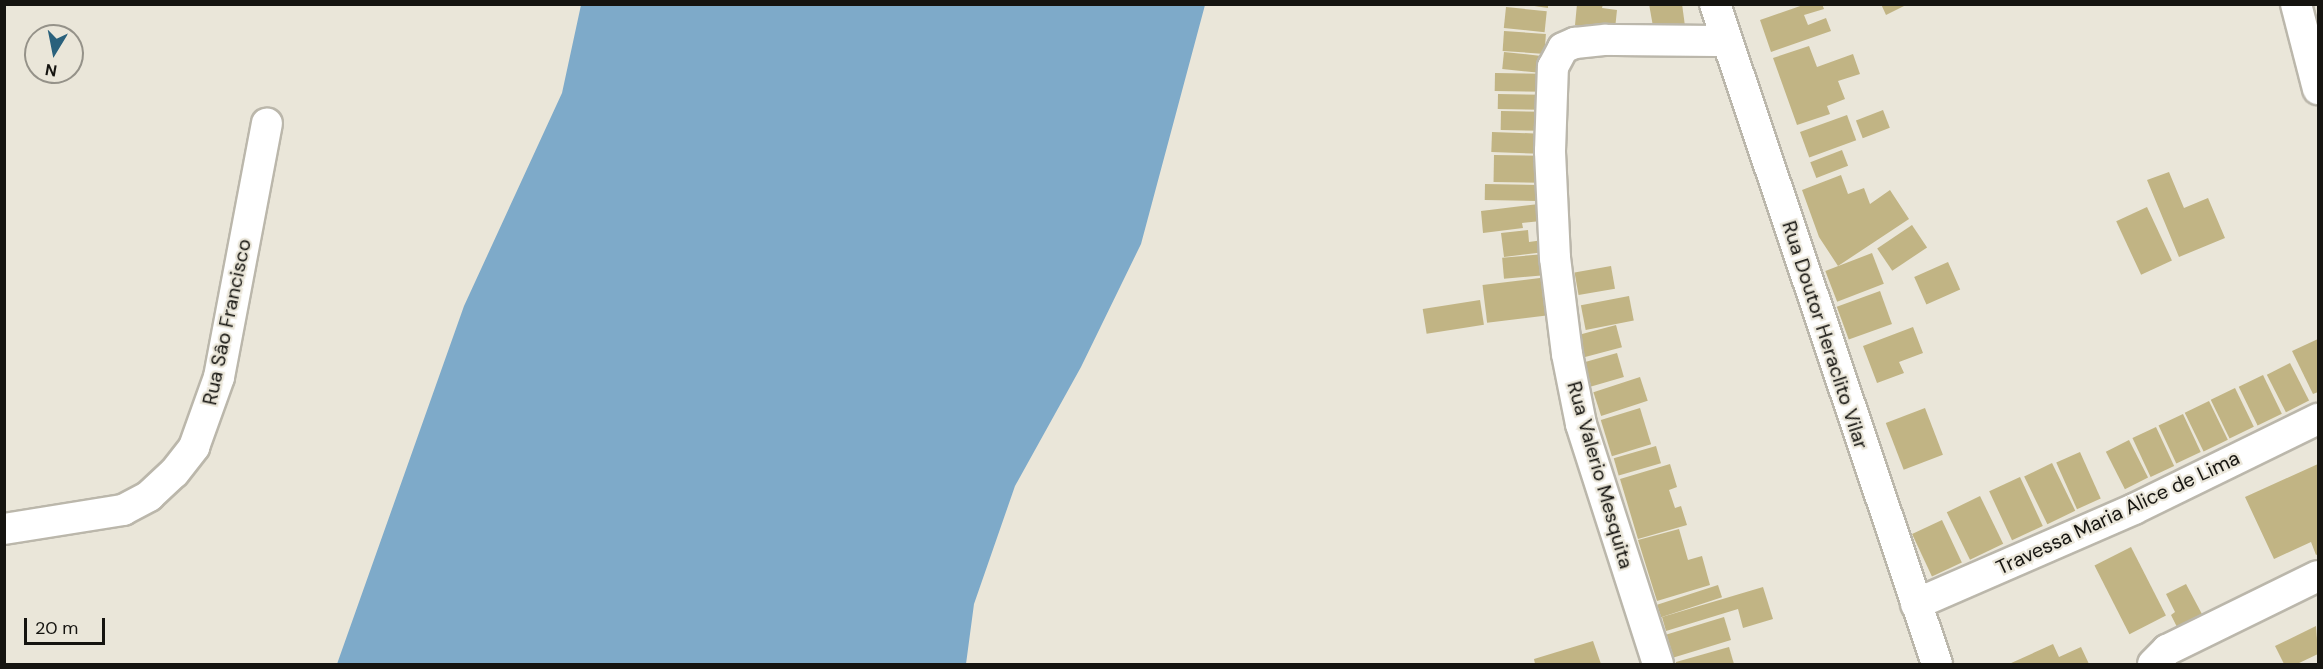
<!DOCTYPE html>
<meta charset="utf-8">
<style>
body{margin:0}
#map{position:relative;width:2323px;height:669px;overflow:hidden;background:#eae6d9;font-family:"DM Sans",sans-serif}
div>[style]{position:absolute}
.water>*{inset:0;background:#7eaac9}
.building>*{inset:0;background:#c1b484;transform-origin:0 0}
.roads{filter:drop-shadow(2px 0 #bbb7ab) drop-shadow(-2px 0 #bbb7ab) drop-shadow(0 2px #bbb7ab) drop-shadow(0 -2px #bbb7ab)}
.minor>*{height:30px;margin:-15px;padding:0 15px;transform-origin:15px;border-radius:15px;background:#fff}
span{translate:-50% -50%;white-space:nowrap;text-align:center;line-height:1.15;-webkit-text-stroke:4.5px #eae6d9;paint-order:stroke}
.street-label{font-size:20px;color:#151410}
.frame{position:absolute;inset:0;border:6px solid #151410;pointer-events:none}
.north{position:absolute;left:24px;top:24px;width:60px;height:60px;box-sizing:border-box;background:#eae6d9;border:2px solid #959289;border-radius:50%;rotate:190deg;font-size:16px;font-weight:700;line-height:24px;text-align:center;color:#151410}
.north::after{content:'';display:block;margin:auto;width:21px;height:27px;background:#2a617c;clip-path:polygon(50% 0,100% 100%,50% 72%,0 100%)}
.scale{position:absolute;left:24px;top:618px;width:81px;height:27px;box-sizing:border-box;border:3px solid #151410;border-top:0;padding-left:8px;font-size:18px;line-height:21px;white-space:nowrap;color:#151410;-webkit-text-stroke:4px #eae6d9;paint-order:stroke}
</style>
<div id="map">
<div class="water">
<div style="clip-path:polygon(581px 5px,1205px 5px,1141px 244px,1081px 367px,1015px 486px,974px 604px,966px 664px,337px 664px,464px 306px,562px 93px)"></div>
</div>
<div class="building">
<div style="clip-path:polygon(1520px 4px,1548px 4px,1548px 8px)"></div>
<div style="clip-path:polygon(1577px 4px,1603px 4px,1602px 8px,1617px 10px,1615px 29px,1575px 25px)"></div>
<div style="clip-path:polygon(1649px 4px,1682px 4px,1685px 26px,1654px 32px)"></div>
<div style="clip-path:polygon(1806px 4px,1822px 4px,1824px 9px,1804px 15px,1808px 25px,1826px 18px,1831px 31px,1771px 52px,1760px 20px)"></div>
<div style="clip-path:polygon(1881px 4px,1908px 4px,1886px 15px)"></div>
<div style="left:1506px;top:7px;width:41px;height:21px;rotate:6deg"></div>
<div style="left:1504px;top:31px;width:42px;height:20px;rotate:4deg"></div>
<div style="clip-path:polygon(1809px 46px,1817px 67px,1853px 54px,1860px 74px,1838px 81px,1845px 99px,1827px 106px,1830px 114px,1797px 125px,1773px 58px)"></div>
<div style="left:1504px;top:52px;width:40px;height:17px;rotate:6deg"></div>
<div style="left:1495px;top:73px;width:47px;height:18px;rotate:1deg"></div>
<div style="left:1498px;top:94px;width:44px;height:15px;rotate:1deg"></div>
<div style="left:1883px;top:110px;width:19px;height:29px;rotate:69deg"></div>
<div style="left:1501px;top:111px;width:40px;height:19px;rotate:1deg"></div>
<div style="left:1847px;top:115px;width:27px;height:50px;rotate:70deg"></div>
<div style="left:1492px;top:132px;width:48px;height:20px;rotate:2deg"></div>
<div style="left:1842px;top:150px;width:17px;height:34px;rotate:69deg"></div>
<div style="left:1494px;top:155px;width:46px;height:27px;rotate:1deg"></div>
<div style="clip-path:polygon(2169px 172px,2184px 208px,2208px 198px,2225px 238px,2179px 257px,2147px 180px)"></div>
<div style="clip-path:polygon(1841px 175px,1848px 194px,1864px 188px,1870px 204px,1890px 190px,1909px 219px,1838px 266px,1819px 237px,1802px 190px)"></div>
<div style="left:1485px;top:184px;width:54px;height:16px;rotate:1deg"></div>
<div style="clip-path:polygon(1539px 204px,1541px 221px,1522px 223px,1523px 228px,1483px 233px,1481px 211px)"></div>
<div style="left:2147px;top:207px;width:59px;height:34px;rotate:65deg"></div>
<div style="left:1912px;top:225px;width:27px;height:42px;rotate:56deg"></div>
<div style="clip-path:polygon(1528px 230px,1529px 242px,1543px 240px,1545px 252px,1504px 257px,1501px 233px)"></div>
<div style="left:1872px;top:253px;width:33px;height:50px;rotate:69deg"></div>
<div style="left:1545px;top:254px;width:21px;height:43px;rotate:85deg"></div>
<div style="left:1948px;top:262px;width:30px;height:37px;rotate:66deg"></div>
<div style="left:1611px;top:266px;width:23px;height:37px;rotate:80deg"></div>
<div style="left:1548px;top:277px;width:38px;height:66px;rotate:83deg"></div>
<div style="left:1880px;top:291px;width:35px;height:46px;rotate:70deg"></div>
<div style="left:1629px;top:296px;width:25px;height:49px;rotate:79deg"></div>
<div style="left:1480px;top:300px;width:25px;height:58px;rotate:81deg"></div>
<div style="left:1616px;top:325px;width:23px;height:42px;rotate:75deg"></div>
<div style="clip-path:polygon(1913px 327px,1923px 353px,1899px 362px,1904px 373px,1877px 383px,1863px 346px)"></div>
<div style="clip-path:polygon(2318px 339px,2318px 392px,2313px 394px,2292px 351px)"></div>
<div style="left:1617px;top:353px;width:25px;height:34px;rotate:74deg"></div>
<div style="left:2290px;top:363px;width:42px;height:26px;rotate:63deg"></div>
<div style="left:2263px;top:375px;width:43px;height:27px;rotate:64deg"></div>
<div style="left:1640px;top:377px;width:25px;height:49px;rotate:72deg"></div>
<div style="left:2235px;top:388px;width:43px;height:27px;rotate:64deg"></div>
<div style="left:2209px;top:401px;width:43px;height:27px;rotate:64deg"></div>
<div style="left:1640px;top:408px;width:38px;height:41px;rotate:73deg"></div>
<div style="left:1925px;top:408px;width:50px;height:42px;rotate:69deg"></div>
<div style="left:2183px;top:414px;width:42px;height:27px;rotate:65deg"></div>
<div style="left:2156px;top:427px;width:43px;height:26px;rotate:65deg"></div>
<div style="left:2129px;top:440px;width:42px;height:26px;rotate:63deg"></div>
<div style="left:1656px;top:446px;width:18px;height:44px;rotate:74deg"></div>
<div style="left:2080px;top:452px;width:51px;height:26px;rotate:66deg"></div>
<div style="left:2052px;top:463px;width:53px;height:31px;rotate:64deg"></div>
<div style="clip-path:polygon(1670px 464px,1677px 487px,1669px 490px,1675px 508px,1681px 506px,1687px 525px,1638px 539px,1620px 479px)"></div>
<div style="clip-path:polygon(2318px 464px,2318px 554px,2316px 555px,2311px 542px,2274px 559px,2245px 497px)"></div>
<div style="left:2020px;top:477px;width:54px;height:34px;rotate:65deg"></div>
<div style="left:1980px;top:496px;width:53px;height:37px;rotate:64deg"></div>
<div style="left:1942px;top:520px;width:47px;height:33px;rotate:65deg"></div>
<div style="clip-path:polygon(1679px 529px,1688px 560px,1702px 556px,1710px 585px,1657px 601px,1638px 540px)"></div>
<div style="left:2131px;top:547px;width:77px;height:41px;rotate:63deg"></div>
<div style="clip-path:polygon(2186px 584px,2203px 616px,2178px 629px,2171px 615px,2175px 612px,2166px 594px)"></div>
<div style="left:1718px;top:585px;width:13px;height:64px;rotate:72deg"></div>
<div style="clip-path:polygon(1763px 587px,1773px 619px,1743px 628px,1738px 609px,1666px 631px,1662px 617px)"></div>
<div style="left:1724px;top:617px;width:24px;height:60px;rotate:73deg"></div>
<div style="clip-path:polygon(2316px 626px,2318px 654px,2297px 664px,2284px 664px,2275px 646px)"></div>
<div style="clip-path:polygon(1593px 641px,1601px 664px,1535px 664px,1534px 659px)"></div>
<div style="clip-path:polygon(2053px 644px,2059px 657px,2081px 647px,2089px 664px,2009px 664px)"></div>
<div style="clip-path:polygon(1729px 647px,1734px 664px,1676px 664px,1676px 662px)"></div>
</div>
<div class="roads">
<div class="minor">
<div style="left:1715px;top:4px;width:696px;rotate:71.41deg"></div>
<div style="left:2296px;top:4px;width:88px;rotate:75.5deg"></div>
<div style="left:4px;top:529px;width:121px;rotate:-9.1deg"></div>
<div style="left:123px;top:510px;width:30px;rotate:-28deg"></div>
<div style="left:149px;top:496px;width:34px;rotate:-43deg"></div>
<div style="left:174px;top:473px;width:33px;rotate:-52deg"></div>
<div style="left:194px;top:447px;width:74px;rotate:-70.3deg"></div>
<div style="left:219px;top:377px;width:258px;rotate:-79.3deg"></div>
<div style="left:1916px;top:604px;width:238px;rotate:-23.5deg"></div>
<div style="left:2134px;top:509px;width:205px;rotate:-26.1deg"></div>
<div style="left:1658px;top:664px;width:252px;rotate:-107.8deg"></div>
<div style="left:1581px;top:424px;width:71px;rotate:-101.3deg"></div>
<div style="left:1567px;top:354px;width:97px;rotate:-97.1deg"></div>
<div style="left:1555px;top:258px;width:107px;rotate:-92.7deg"></div>
<div style="left:1550px;top:151px;width:84px;rotate:-88deg"></div>
<div style="left:1553px;top:67px;width:21px;rotate:-62deg"></div>
<div style="left:1563px;top:48px;width:13px;rotate:-23deg"></div>
<div style="left:1575px;top:43px;width:31px;rotate:-6deg"></div>
<div style="left:1606px;top:40px;width:119px;rotate:0.5deg"></div>
<div style="left:2153px;top:664px;width:20px;rotate:-45deg"></div>
<div style="left:2167px;top:650px;width:168px;rotate:-26.1deg"></div>
</div>
</div>
<div class="street-label">
<span style="left:227px;top:322px;rotate:-78deg">Rua Sâo Francisco</span>
<span style="left:1825px;top:335px;rotate:72deg">Rua Doutor Heraclito Vilar</span>
<span style="left:1600px;top:475px;rotate:74deg">Rua Valerio Mesquita</span>
<span style="left:2118px;top:513px;rotate:-25deg">Travessa Maria Alice de Lima</span>
</div>
<div class="frame"></div>
<div class="north">N</div>
<div class="scale">20 m</div>
</div>
